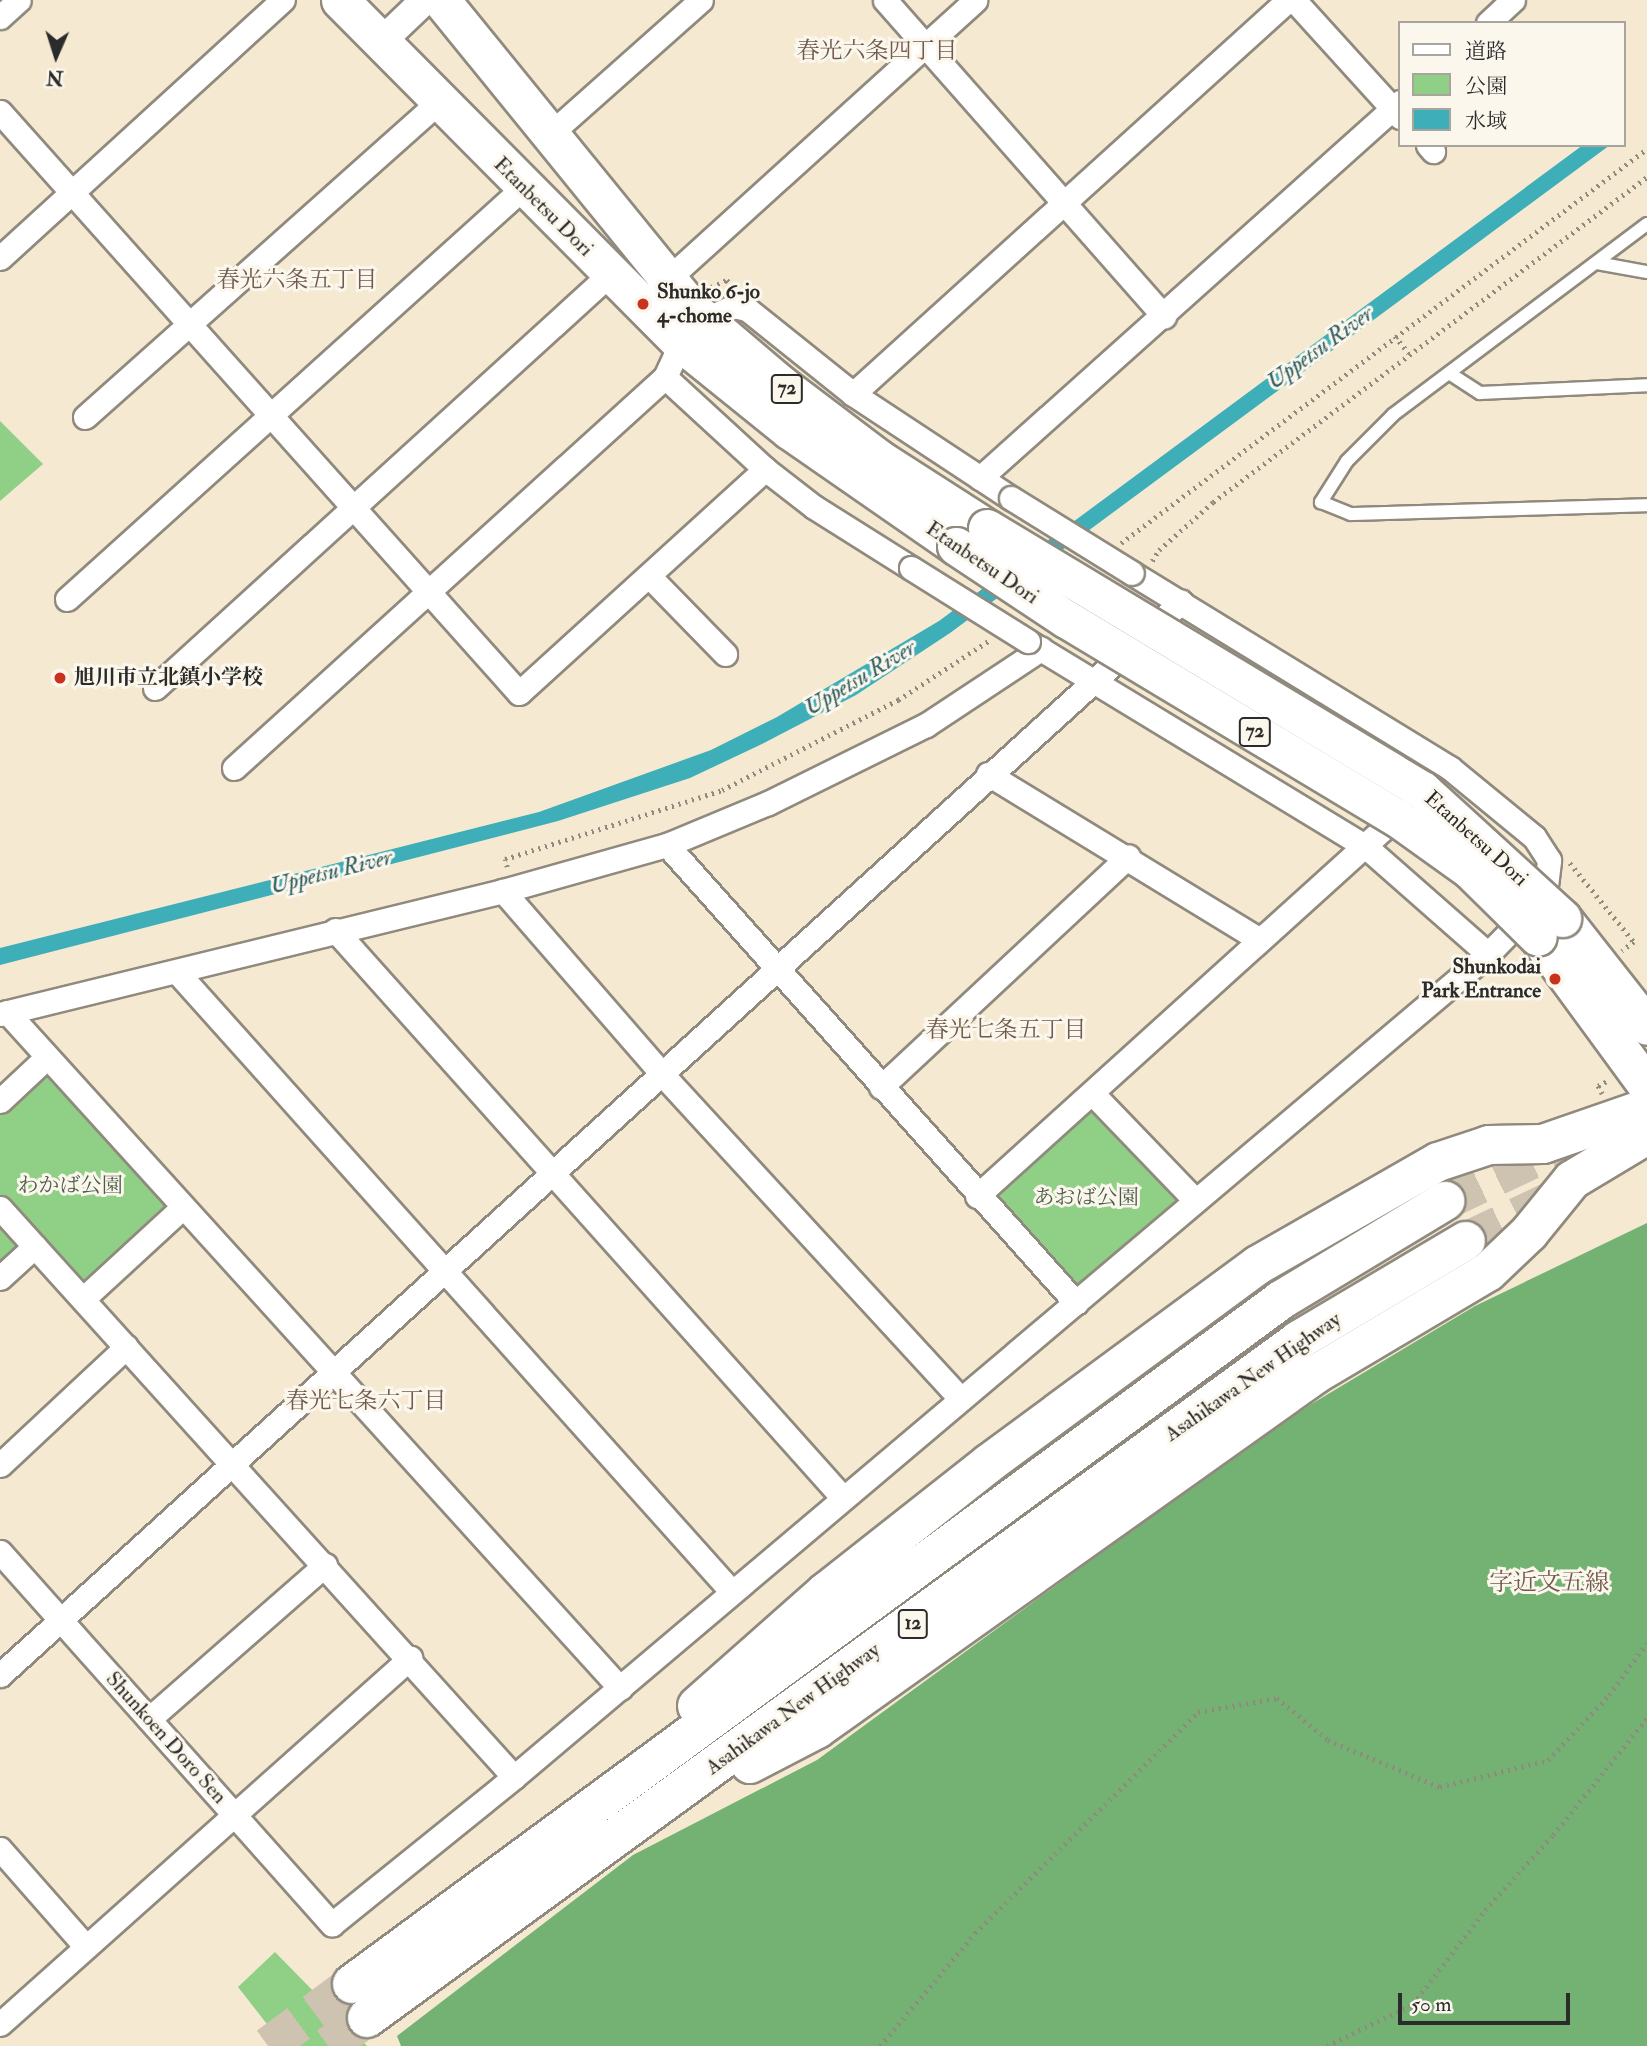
<!DOCTYPE html>
<meta charset="utf-8">
<style>
body{margin:0}
#map{position:relative;width:1647px;height:2046px;overflow:hidden;background:#f5e9d1;font-family:"IM FELL Double Pica","Noto Serif JP",serif}
div>[style]{position:absolute}
.green>*{inset:0;background:#8fcf86;transform-origin:0 0}
.forest>*{inset:0;background:#73b273}
.water>*{inset:0;background:#3eaeb9}
.trunk-tunnel>*{height:38px;margin-top:-19px;transform-origin:0;background:repeating-linear-gradient(90deg,#cdc3b0 0 38px,transparent 0 57px)}
.path>*{height:4.5px;margin-top:-2.25px;transform-origin:0;background:repeating-linear-gradient(90deg,#908a7e 0 2px,transparent 0 7px)}
.roads{filter:drop-shadow(2px 0 #908a7e) drop-shadow(-2px 0 #908a7e) drop-shadow(0 2px #908a7e) drop-shadow(0 -2px #908a7e)}
.service>*{height:12px;margin:-6px;padding:0 6px;transform-origin:6px;border-radius:6px;background:#fff}
.minor>*{height:23px;margin:-11.5px;padding:0 11.5px;transform-origin:11.5px;border-radius:11.5px;background:#fff}
.tertiary>*{height:28px;margin:-14px;padding:0 14px;transform-origin:14px;border-radius:14px;background:#fff}
.primary>*{height:37px;margin:-18.5px;padding:0 18.5px;transform-origin:18.5px;border-radius:18.5px;background:#fff}
.trunk>*{height:38px;margin:-19px;padding:0 19px;transform-origin:19px;border-radius:19px;background:#fff}
.bridges{filter:drop-shadow(2px 0 #908a7e) drop-shadow(-2px 0 #908a7e) drop-shadow(0 2px #908a7e) drop-shadow(0 -2px #908a7e)}
.minor-bridge>*{height:23px;margin:-11.5px;padding:0 11.5px;transform-origin:11.5px;border-radius:11.5px;background:#fff}
.primary-bridge>*{height:37px;margin:-18.5px;padding:0 18.5px;transform-origin:18.5px;border-radius:18.5px;background:#fff}
.dots>*{width:19px;height:19px;translate:-50% -50%;box-sizing:border-box;border:4px solid #fbf7ec;border-radius:50%}
span{translate:-50% -50%;white-space:nowrap;text-align:center;line-height:1.15;-webkit-text-stroke:6px #fbf7ec;paint-order:stroke}
.shield-label span{padding:2px 5px;background:#fbf7ec;border:2px solid;border-radius:5px;-webkit-text-stroke-width:0}
.shield-label{font-size:19px;color:#2b2b2b;font-weight:700}
.street-label{font-size:21px;color:#2b2b2b}
.poi-label{font-size:21px;color:#2b2b2b;font-weight:700}
.left{translate:0 -50%;text-align:left}
.right{translate:-100% -50%;text-align:right}
.park-label{font-size:21px;color:#495c46}
.neighbourhood-label{font-size:23px;color:#725a4e}
.water-label{font-size:23px;color:#335f64;font-style:italic}
.quarter-label{font-size:24px;color:#725a4e}
.legend{position:absolute;left:1398px;top:21px;width:228px;height:126px;box-sizing:border-box;background:#fbf7ec;border:2px solid #a8a59f;margin:0;padding:9px 12px;list-style:none;font-size:21px;color:#2b2b2b}
.legend li{display:flex;align-items:center;gap:14px;height:35px}
.legend b{width:35px;border:2px solid #a8a59f}
.north{position:absolute;left:21px;top:21px;width:70px;height:70px;-webkit-text-stroke:5px #fbf7ec;paint-order:stroke;rotate:183deg;font-size:19px;font-weight:700;line-height:28px;text-align:center;color:#2b2b2b}
.north::after{content:'';display:block;margin:auto;width:24px;height:32px;background:#2b2b2b;clip-path:polygon(50% 0,100% 100%,50% 72%,0 100%)}
.scale{position:absolute;left:1398px;top:1993px;width:172px;height:32px;box-sizing:border-box;border:4px solid #2b2b2b;border-top:0;padding-left:9px;font-size:21px;line-height:24px;white-space:nowrap;color:#2b2b2b;-webkit-text-stroke:5px #fbf7ec;paint-order:stroke}
</style>
<div id="map">
<div class="green">
<div style="clip-path:polygon(0 421px,43px 464px,0 501px)"></div>
<div style="clip-path:polygon(47px 1057px,183px 1207px,84px 1298px,35px 1247px,0 1278px,0 1101px)"></div>
<div style="left:1093px;top:1094px;width:147px;height:154px;rotate:46deg"></div>
<div style="clip-path:polygon(275px 1952px,367px 2046px,276px 2046px,281px 2042px,238px 1987px)"></div>
</div>
<div class="forest">
<div style="clip-path:polygon(1647px 1223px,1647px 2046px,401px 2046px,397px 2036px,633px 1855px,817px 1760px,1273px 1427px,1475px 1306px)"></div>
</div>
<div class="water">
<div style="clip-path:polygon(1583px 145px,1610px 145px,950px 633px,856px 695px,762px 744px,690px 778px,558px 821px,0 965px,0 948px,539px 812px,711px 750px,777px 717px,939px 621px)"></div>
</div>
<div class="trunk-tunnel">
<div style="left:1445px;top:1201px;width:138px;rotate:-25.3deg"></div>
<div style="left:1466px;top:1241px;width:111px;rotate:-25.6deg"></div>
<div style="left:268px;top:2046px;width:104px;rotate:-36.4deg"></div>
<div style="left:328px;top:2046px;width:48px;rotate:-35.7deg"></div>
</div>
<div class="path">
<div style="left:711px;top:287px;width:17px;rotate:-24deg"></div>
<div style="left:727px;top:280px;width:6px;rotate:45deg"></div>
<div style="left:1395px;top:336px;width:22px;rotate:51deg"></div>
<div style="left:1121px;top:543px;width:657px;rotate:-36.84deg"></div>
<div style="left:1152px;top:561px;width:13px;rotate:-58deg"></div>
<div style="left:1159px;top:550px;width:72px;rotate:-41.6deg"></div>
<div style="left:1213px;top:502px;width:542px;rotate:-36.83deg"></div>
<div style="left:1570px;top:863px;width:102px;rotate:51deg"></div>
<div style="left:1634px;top:942px;width:15px;rotate:143deg"></div>
<div style="left:507px;top:867px;width:8px;rotate:-104deg"></div>
<div style="left:505px;top:859px;width:228px;rotate:-17.6deg"></div>
<div style="left:722px;top:790px;width:198px;rotate:-27.1deg"></div>
<div style="left:898px;top:700px;width:110px;rotate:-33.1deg"></div>
<div style="left:1602px;top:1094px;width:9px;rotate:-117deg"></div>
<div style="left:1598px;top:1086px;width:10px;rotate:-29deg"></div>
<div style="left:880px;top:2046px;width:148px;rotate:-49.9deg"></div>
<div style="left:975px;top:1933px;width:314px;rotate:-44.7deg"></div>
<div style="left:1198px;top:1712px;width:80px;rotate:-10deg"></div>
<div style="left:1277px;top:1698px;width:66px;rotate:39.5deg"></div>
<div style="left:1328px;top:1740px;width:121px;rotate:22.8deg"></div>
<div style="left:1440px;top:1787px;width:111px;rotate:-14deg"></div>
<div style="left:1548px;top:1760px;width:89px;rotate:-46.8deg"></div>
<div style="left:1609px;top:1695px;width:64px;rotate:-53.8deg"></div>
<div style="left:1327px;top:2046px;width:96px;rotate:-26deg"></div>
<div style="left:1413px;top:2004px;width:118px;rotate:-52.5deg"></div>
<div style="left:1485px;top:1910px;width:101px;rotate:-47.8deg"></div>
<div style="left:1553px;top:1835px;width:150px;rotate:-51.2deg"></div>
</div>
<div class="roads">
<div class="service">
<div style="left:1647px;top:224px;width:318px;rotate:143.1deg"></div>
<div style="left:1393px;top:415px;width:65px;rotate:135deg"></div>
<div style="left:1347px;top:461px;width:49px;rotate:122.4deg"></div>
<div style="left:1321px;top:502px;width:32px;rotate:22deg"></div>
<div style="left:1351px;top:514px;width:296px;rotate:-1.7deg"></div>
<div style="left:1597px;top:263px;width:51px;rotate:10.2deg"></div>
<div style="left:1449px;top:373px;width:37px;rotate:33deg"></div>
<div style="left:1480px;top:393px;width:167px;rotate:-2.7deg"></div>
</div>
<div class="minor">
<div style="left:885px;top:0;width:422px;rotate:48.6deg"></div>
<div style="left:1294px;top:0;width:158px;rotate:47.8deg"></div>
<div style="left:0;top:17px;width:25px;rotate:-42deg"></div>
<div style="left:1488px;top:23px;width:34px;rotate:-43deg"></div>
<div style="left:0;top:112px;width:779px;rotate:48.23deg"></div>
<div style="left:519px;top:693px;width:333px;rotate:-42.3deg"></div>
<div style="left:549px;top:135px;width:203px;rotate:-41.6deg"></div>
<div style="left:1428px;top:145px;width:8px;rotate:50deg"></div>
<div style="left:0;top:258px;width:383px;rotate:-42.4deg"></div>
<div style="left:659px;top:287px;width:427px;rotate:-42.2deg"></div>
<div style="left:853px;top:394px;width:587px;rotate:-42.17deg"></div>
<div style="left:85px;top:417px;width:474px;rotate:-41.7deg"></div>
<div style="left:980px;top:478px;width:564px;rotate:-41.84deg"></div>
<div style="left:911px;top:568px;width:115px;rotate:-147.8deg"></div>
<div style="left:814px;top:507px;width:62px;rotate:-142.2deg"></div>
<div style="left:765px;top:469px;width:136px;rotate:-137.4deg"></div>
<div style="left:665px;top:377px;width:38px;rotate:-65deg"></div>
<div style="left:681px;top:343px;width:33px;rotate:-45deg"></div>
<div style="left:704px;top:320px;width:33px;rotate:-25deg"></div>
<div style="left:734px;top:306px;width:13px;rotate:13deg"></div>
<div style="left:747px;top:309px;width:136px;rotate:38.7deg"></div>
<div style="left:853px;top:394px;width:189px;rotate:33.4deg"></div>
<div style="left:649px;top:576px;width:109px;rotate:45.7deg"></div>
<div style="left:67px;top:599px;width:615px;rotate:-42.04deg"></div>
<div style="left:1029px;top:642px;width:393px;rotate:31.3deg"></div>
<div style="left:1365px;top:846px;width:164px;rotate:41.3deg"></div>
<div style="left:155px;top:688px;width:615px;rotate:-42.3deg"></div>
<div style="left:234px;top:768px;width:582px;rotate:-42.21deg"></div>
<div style="left:988px;top:774px;width:316px;rotate:31.4deg"></div>
<div style="left:667px;top:845px;width:614px;rotate:48.23deg"></div>
<div style="left:503px;top:891px;width:241px;rotate:49deg"></div>
<div style="left:661px;top:1073px;width:443px;rotate:47.4deg"></div>
<div style="left:335px;top:930px;width:762px;rotate:48.19deg"></div>
<div style="left:177px;top:972px;width:832px;rotate:48.17deg"></div>
<div style="left:7px;top:1012px;width:913px;rotate:47.8deg"></div>
<div style="left:0;top:1014px;width:518px;rotate:-13.74deg"></div>
<div style="left:503px;top:891px;width:170px;rotate:-15.7deg"></div>
<div style="left:667px;top:845px;width:109px;rotate:-22.6deg"></div>
<div style="left:768px;top:803px;width:176px;rotate:-26.3deg"></div>
<div style="left:926px;top:725px;width:138px;rotate:-33.5deg"></div>
<div style="left:881px;top:1087px;width:338px;rotate:-43deg"></div>
<div style="left:1093px;top:1094px;width:147px;rotate:46.1deg"></div>
<div style="left:0;top:1101px;width:64px;rotate:-43.1deg"></div>
<div style="left:977px;top:1196px;width:576px;rotate:-42.11deg"></div>
<div style="left:0;top:1208px;width:767px;rotate:47.91deg"></div>
<div style="left:0;top:1278px;width:47px;rotate:-42.4deg"></div>
<div style="left:84px;top:1298px;width:134px;rotate:-42.6deg"></div>
<div style="left:0;top:1465px;width:173px;rotate:-43.1deg"></div>
<div style="left:0;top:1552px;width:499px;rotate:48.3deg"></div>
<div style="left:332px;top:1924px;width:234px;rotate:-38.9deg"></div>
<div style="left:514px;top:1777px;width:1275px;rotate:-40.2deg"></div>
<div style="left:1488px;top:954px;width:71px;rotate:-45.6deg"></div>
<div style="left:1538px;top:903px;width:19px;rotate:-65deg"></div>
<div style="left:1546px;top:886px;width:26px;rotate:-83deg"></div>
<div style="left:1549px;top:860px;width:27px;rotate:-123deg"></div>
<div style="left:1534px;top:837px;width:109px;rotate:-140.6deg"></div>
<div style="left:1450px;top:768px;width:373px;rotate:-148.5deg"></div>
<div style="left:0;top:1675px;width:1596px;rotate:-42.26deg"></div>
<div style="left:149px;top:1719px;width:234px;rotate:-41.2deg"></div>
<div style="left:0;top:1849px;width:130px;rotate:48.7deg"></div>
<div style="left:0;top:2024px;width:550px;rotate:-41.75deg"></div>
</div>
<div class="tertiary">
<div style="left:380px;top:43px;width:62px;rotate:-43.7deg"></div>
</div>
<div class="primary">
<div style="left:340px;top:0;width:484px;rotate:45.2deg"></div>
<div style="left:681px;top:343px;width:139px;rotate:38.9deg"></div>
<div style="left:789px;top:430px;width:203px;rotate:34.8deg"></div>
<div style="left:441px;top:0;width:397px;rotate:50.9deg"></div>
<div style="left:691px;top:308px;width:116px;rotate:40.4deg"></div>
<div style="left:779px;top:383px;width:124px;rotate:37.1deg"></div>
<div style="left:878px;top:458px;width:130px;rotate:32.7deg"></div>
<div style="left:1562px;top:918px;width:137px;rotate:51.8deg"></div>
<div style="left:1538px;top:937px;width:185px;rotate:53.8deg"></div>
</div>
<div class="trunk">
<div style="left:697px;top:1706px;width:172px;rotate:-41.5deg"></div>
<div style="left:826px;top:1592px;width:206px;rotate:-38.3deg"></div>
<div style="left:988px;top:1464px;width:335px;rotate:-36.4deg"></div>
<div style="left:1258px;top:1265px;width:207px;rotate:-29.8deg"></div>
<div style="left:1438px;top:1162px;width:54px;rotate:-18.4deg"></div>
<div style="left:1489px;top:1145px;width:54px;rotate:-1.1deg"></div>
<div style="left:1543px;top:1144px;width:110px;rotate:-19.1deg"></div>
<div style="left:750px;top:1764px;width:76px;rotate:-27.6deg"></div>
<div style="left:817px;top:1729px;width:612px;rotate:-35.43deg"></div>
<div style="left:1316px;top:1374px;width:200px;rotate:-30.7deg"></div>
<div style="left:1488px;top:1272px;width:57px;rotate:-43.6deg"></div>
<div style="left:1529px;top:1233px;width:68px;rotate:-50.9deg"></div>
<div style="left:1572px;top:1180px;width:87px;rotate:-31deg"></div>
<div style="left:352px;top:1984px;width:1154px;rotate:-36.36deg"></div>
<div style="left:1281px;top:1300px;width:192px;rotate:-31.1deg"></div>
<div style="left:367px;top:2018px;width:1153px;rotate:-36.03deg"></div>
<div style="left:1299px;top:1340px;width:194px;rotate:-30.7deg"></div>
</div>
</div>
<div class="bridges">
<div class="minor-bridge">
<div style="left:1011px;top:498px;width:142px;rotate:31.8deg"></div>
<div style="left:911px;top:568px;width:138px;rotate:32deg"></div>
</div>
<div class="primary-bridge">
<div style="left:987px;top:528px;width:508px;rotate:31.06deg"></div>
<div style="left:1422px;top:790px;width:190px;rotate:42.4deg"></div>
<div style="left:956px;top:546px;width:132px;rotate:33.6deg"></div>
<div style="left:1066px;top:619px;width:385px;rotate:31deg"></div>
<div style="left:1396px;top:817px;width:91px;rotate:35.6deg"></div>
<div style="left:1470px;top:870px;width:95px;rotate:44.6deg"></div>
</div>
</div>
<div class="dots">
<div style="left:643px;top:304px;background:#c8321e"></div>
<div style="left:60px;top:678px;background:#c8321e"></div>
<div style="left:1555px;top:979px;background:#c8321e"></div>
</div>
<div class="shield-label">
<span style="left:787px;top:389px">72</span>
<span style="left:1255px;top:732px">72</span>
<span style="left:913px;top:1624px">12</span>
</div>
<div class="street-label">
<span style="left:543px;top:207px;rotate:45deg">Etanbetsu Dori</span>
<span style="left:982px;top:563px;rotate:34deg">Etanbetsu Dori</span>
<span style="left:1476px;top:839px;rotate:42deg">Etanbetsu Dori</span>
<span style="left:1253px;top:1377px;rotate:-35deg">Asahikawa New Highway</span>
<span style="left:793px;top:1709px;rotate:-36deg">Asahikawa New Highway</span>
<span style="left:166px;top:1738px;rotate:48deg">Shunkoen Doro Sen</span>
</div>
<div class="poi-label">
<span class="left" style="left:657px;top:304px">Shunko 6-jo<br>4-chome</span>
<span class="left" style="left:74px;top:678px">旭川市立北鎮小学校</span>
<span class="right" style="left:1541px;top:979px">Shunkodai<br>Park Entrance</span>
</div>
<div class="park-label">
<span style="left:70px;top:1186px">わかば公園</span>
<span style="left:1086px;top:1198px">あおば公園</span>
</div>
<div class="neighbourhood-label">
<span style="left:877px;top:51px">春光六条四丁目</span>
<span style="left:297px;top:280px">春光六条五丁目</span>
<span style="left:1006px;top:1030px">春光七条五丁目</span>
<span style="left:366px;top:1401px">春光七条六丁目</span>
</div>
<div class="water-label">
<span style="left:1320px;top:348px;rotate:-36deg">Uppetsu River</span>
<span style="left:860px;top:678px;rotate:-31deg">Uppetsu River</span>
<span style="left:331px;top:872px;rotate:-14deg">Uppetsu River</span>
</div>
<div class="quarter-label">
<span style="left:1549px;top:1583px">字近文五線</span>
</div>
<ul class="legend">
<li><b style="height:9px;background:#fff"></b>道路</li>
<li><b style="height:19px;background:#8fcf86"></b>公園</li>
<li><b style="height:19px;background:#3eaeb9"></b>水域</li>
</ul>
<div class="north">N</div>
<div class="scale">50 m</div>
</div>
